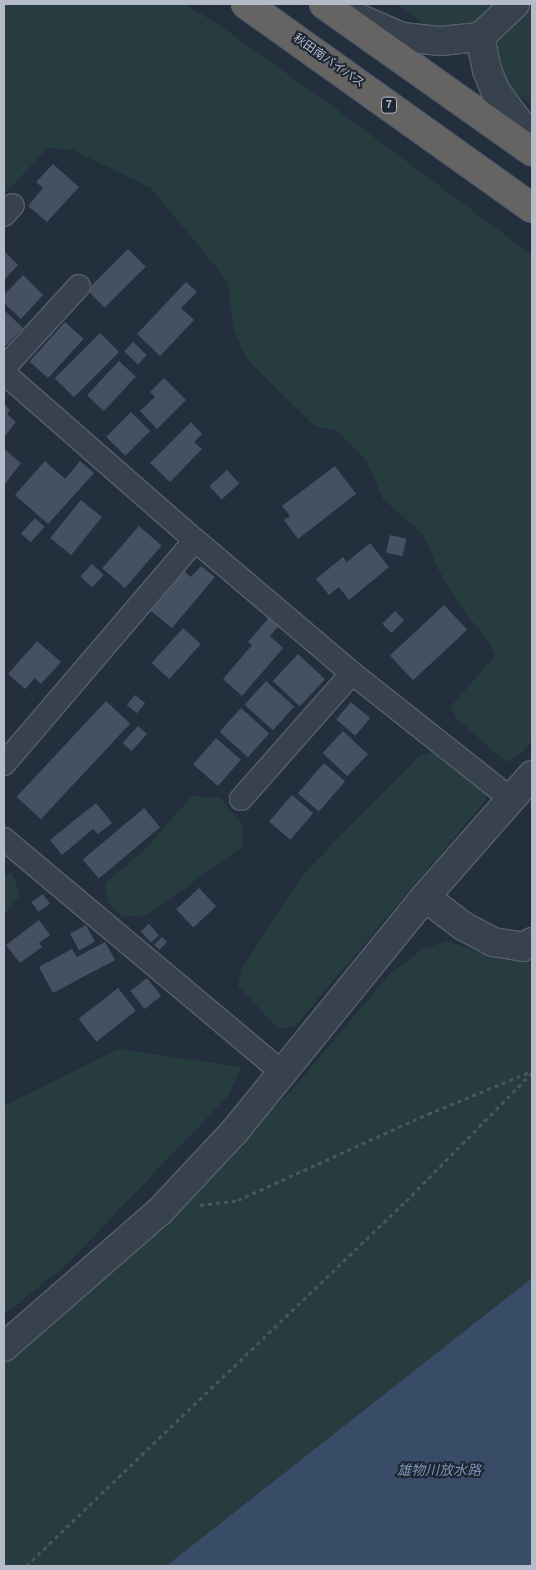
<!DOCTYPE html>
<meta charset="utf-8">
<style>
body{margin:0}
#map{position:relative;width:536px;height:1570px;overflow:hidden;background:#242f3e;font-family:Overpass,"Noto Sans JP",sans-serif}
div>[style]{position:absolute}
.green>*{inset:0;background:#263c3f}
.water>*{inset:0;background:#394c67}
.building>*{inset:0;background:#455162;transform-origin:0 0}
.path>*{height:3px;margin-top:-1.5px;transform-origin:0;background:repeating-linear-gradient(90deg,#44595c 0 4px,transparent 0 8px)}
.roads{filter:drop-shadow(1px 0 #565f6c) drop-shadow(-1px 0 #565f6c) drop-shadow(0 1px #565f6c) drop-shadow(0 -1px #565f6c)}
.minor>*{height:22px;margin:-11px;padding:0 11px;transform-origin:11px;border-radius:11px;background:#38414e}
.tertiary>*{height:28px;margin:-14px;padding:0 14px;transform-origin:14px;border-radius:14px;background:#38414e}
.trunk>*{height:28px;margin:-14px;padding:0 14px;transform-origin:14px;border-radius:14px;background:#656462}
span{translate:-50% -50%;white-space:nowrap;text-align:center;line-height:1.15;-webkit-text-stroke:4px #1d2633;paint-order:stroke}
.shield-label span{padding:1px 4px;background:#1d2633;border:1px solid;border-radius:4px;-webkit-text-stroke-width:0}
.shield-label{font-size:11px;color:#b4bcc9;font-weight:700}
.street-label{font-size:12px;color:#b4bcc9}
.water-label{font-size:14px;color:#7c92b1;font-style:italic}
.frame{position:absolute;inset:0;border:5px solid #b4bcc9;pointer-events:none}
</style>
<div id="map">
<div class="green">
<div style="clip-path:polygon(4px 4px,185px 4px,222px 27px,343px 114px,532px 255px,532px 741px,519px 755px,506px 762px,456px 718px,451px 706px,495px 656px,490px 643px,460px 606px,437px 567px,423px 534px,383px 499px,366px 460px,335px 430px,316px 427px,246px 358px,233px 328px,228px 282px,151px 188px,73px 150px,48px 148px,4px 194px)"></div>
<div style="clip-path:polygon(397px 4px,532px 4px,532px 105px)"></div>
<div style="clip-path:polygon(439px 750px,487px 785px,486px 800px,295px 1026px,279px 1029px,238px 986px,241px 970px,305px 872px,420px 756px)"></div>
<div style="clip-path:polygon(192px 796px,220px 798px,242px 824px,243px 846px,147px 915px,123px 917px,108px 902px,105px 884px,144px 850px)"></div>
<div style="clip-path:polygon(4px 874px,12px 874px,20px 895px,4px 915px)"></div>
<div style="clip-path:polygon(448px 941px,495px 958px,523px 962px,532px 957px,532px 1278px,166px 1566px,4px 1566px,4px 1366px,292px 1090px,388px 976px,422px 949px)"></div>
<div style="clip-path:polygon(119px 1049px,241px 1067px,229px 1095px,64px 1267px,4px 1314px,4px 1106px)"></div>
</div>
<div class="water">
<div style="clip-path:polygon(532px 1278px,532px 1566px,166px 1566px)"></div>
</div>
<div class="building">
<div style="clip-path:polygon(53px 164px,79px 187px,47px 222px,28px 206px,43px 188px,36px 182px)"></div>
<div style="left:128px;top:249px;width:25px;height:58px;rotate:45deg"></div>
<div style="clip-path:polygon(4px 251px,18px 265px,4px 280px)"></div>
<div style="clip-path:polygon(23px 275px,43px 295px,21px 319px,4px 303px,4px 295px)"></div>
<div style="clip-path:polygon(186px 282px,197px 292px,181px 308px,194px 320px,160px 356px,137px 334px)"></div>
<div style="clip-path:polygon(4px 310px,23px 328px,7px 345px,4px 346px)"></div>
<div style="left:65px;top:322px;width:25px;height:53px;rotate:42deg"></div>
<div style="left:100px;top:333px;width:27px;height:64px;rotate:45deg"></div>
<div style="left:133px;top:342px;width:19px;height:13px;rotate:43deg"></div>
<div style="left:119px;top:361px;width:23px;height:47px;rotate:43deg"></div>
<div style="clip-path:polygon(164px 378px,186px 400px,157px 429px,140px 411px,155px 397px,150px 392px)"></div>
<div style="clip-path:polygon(4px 404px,10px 410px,7px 414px,16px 422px,4px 437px)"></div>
<div style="left:131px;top:412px;width:27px;height:35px;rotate:45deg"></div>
<div style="clip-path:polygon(191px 422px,202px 434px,194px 442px,202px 449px,170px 482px,150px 463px)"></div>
<div style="clip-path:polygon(4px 449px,21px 463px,4px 485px)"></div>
<div style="clip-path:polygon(45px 461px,65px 479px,80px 461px,94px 473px,48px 524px,15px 495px)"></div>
<div style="clip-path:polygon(335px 466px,356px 494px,298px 539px,284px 520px,290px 516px,282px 506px)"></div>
<div style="left:227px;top:470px;width:18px;height:24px;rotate:47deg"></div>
<div style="left:81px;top:500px;width:27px;height:49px;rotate:39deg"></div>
<div style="left:35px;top:518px;width:13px;height:21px;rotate:42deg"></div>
<div style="left:139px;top:526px;width:30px;height:56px;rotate:41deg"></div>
<div style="left:390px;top:535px;width:17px;height:18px;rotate:13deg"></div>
<div style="clip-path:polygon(370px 543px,389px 567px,349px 600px,339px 587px,329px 595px,316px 579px,343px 557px,347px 562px)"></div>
<div style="left:92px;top:564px;width:16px;height:17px;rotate:43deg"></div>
<div style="clip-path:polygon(201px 566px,215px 577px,172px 628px,151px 611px,184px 571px,191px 577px)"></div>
<div style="left:444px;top:605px;width:34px;height:74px;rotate:47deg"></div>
<div style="left:395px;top:611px;width:13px;height:18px;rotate:45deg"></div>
<div style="clip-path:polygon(273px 613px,282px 622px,270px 636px,283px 648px,242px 696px,223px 679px,252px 645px,248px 642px)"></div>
<div style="left:183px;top:628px;width:24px;height:47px;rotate:42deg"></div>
<div style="clip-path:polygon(37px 641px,61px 662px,41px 684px,35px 678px,25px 689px,8px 674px)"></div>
<div style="left:298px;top:654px;width:37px;height:37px;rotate:43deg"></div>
<div style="left:266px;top:681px;width:38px;height:32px;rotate:42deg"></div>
<div style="left:135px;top:695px;width:13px;height:13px;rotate:39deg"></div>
<div style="left:106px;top:701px;width:33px;height:131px;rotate:43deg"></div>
<div style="left:351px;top:702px;width:25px;height:23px;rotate:40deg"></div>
<div style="left:241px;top:708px;width:38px;height:32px;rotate:42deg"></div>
<div style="left:138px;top:726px;width:12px;height:23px;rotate:42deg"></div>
<div style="left:343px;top:731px;width:34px;height:30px;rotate:43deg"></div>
<div style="left:216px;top:738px;width:33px;height:35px;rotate:41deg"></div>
<div style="left:324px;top:763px;width:28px;height:40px;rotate:41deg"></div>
<div style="left:292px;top:795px;width:28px;height:35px;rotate:41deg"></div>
<div style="clip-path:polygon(96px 803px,112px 823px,98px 834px,93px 829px,62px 855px,50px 840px)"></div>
<div style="left:144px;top:808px;width:25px;height:80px;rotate:50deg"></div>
<div style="left:199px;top:888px;width:25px;height:31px;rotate:47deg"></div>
<div style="left:43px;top:894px;width:12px;height:14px;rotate:55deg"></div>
<div style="clip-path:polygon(39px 920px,50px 935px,39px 943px,42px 947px,20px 963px,6px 945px)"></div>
<div style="left:149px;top:924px;width:15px;height:11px;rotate:48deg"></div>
<div style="left:86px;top:925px;width:19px;height:18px;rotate:62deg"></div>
<div style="left:162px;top:937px;width:7px;height:11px;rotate:45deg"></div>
<div style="clip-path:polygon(105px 942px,115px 960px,53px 993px,39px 967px,72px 949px,77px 957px)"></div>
<div style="left:147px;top:978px;width:23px;height:21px;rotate:52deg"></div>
<div style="left:118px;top:988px;width:29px;height:50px;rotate:52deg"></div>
</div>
<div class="path">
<div style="left:200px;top:1205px;width:38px;rotate:-7deg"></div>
<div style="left:238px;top:1200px;width:209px;rotate:-24.4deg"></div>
<div style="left:428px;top:1114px;width:113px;rotate:-22.5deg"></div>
<div style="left:26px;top:1566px;width:527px;rotate:-43.85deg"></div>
<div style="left:406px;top:1201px;width:180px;rotate:-45.5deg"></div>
</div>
<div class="roads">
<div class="minor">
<div style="left:4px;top:215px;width:13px;rotate:-48deg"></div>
<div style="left:4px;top:368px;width:111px;rotate:-47.6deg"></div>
<div style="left:4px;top:373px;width:254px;rotate:41.2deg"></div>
<div style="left:195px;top:540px;width:206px;rotate:40.3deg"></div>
<div style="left:352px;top:673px;width:204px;rotate:38.4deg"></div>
<div style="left:4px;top:764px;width:294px;rotate:-49.5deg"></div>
<div style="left:241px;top:799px;width:168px;rotate:-48.6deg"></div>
<div style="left:4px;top:839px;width:364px;rotate:40deg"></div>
</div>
<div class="tertiary">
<div style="left:347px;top:13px;width:60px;rotate:23.6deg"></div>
<div style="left:402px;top:37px;width:39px;rotate:6deg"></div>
<div style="left:441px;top:41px;width:39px;rotate:-6deg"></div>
<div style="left:480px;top:37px;width:48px;rotate:-43.3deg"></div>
<div style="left:480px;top:37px;width:34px;rotate:78deg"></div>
<div style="left:487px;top:70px;width:24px;rotate:68deg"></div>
<div style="left:496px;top:92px;width:60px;rotate:53.1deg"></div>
<div style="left:425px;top:897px;width:48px;rotate:37.3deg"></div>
<div style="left:463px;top:926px;width:34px;rotate:28deg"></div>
<div style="left:493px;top:942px;width:30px;rotate:9deg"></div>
<div style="left:523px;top:947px;width:10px;rotate:-29deg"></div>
<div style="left:4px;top:1347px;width:207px;rotate:-41.1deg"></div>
<div style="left:160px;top:1211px;width:108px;rotate:-46.9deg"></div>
<div style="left:234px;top:1132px;width:303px;rotate:-50.9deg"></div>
<div style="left:425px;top:897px;width:162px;rotate:-48.7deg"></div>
</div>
<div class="trunk">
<div style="left:246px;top:4px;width:351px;rotate:35.5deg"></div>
<div style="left:324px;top:4px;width:255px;rotate:35.3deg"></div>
</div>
</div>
<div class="shield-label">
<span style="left:389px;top:105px">7</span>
</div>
<div class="street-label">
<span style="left:328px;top:62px;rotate:35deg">秋田南バイパス</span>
</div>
<div class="water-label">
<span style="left:439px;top:1472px">雄物川放水路</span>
</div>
<div class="frame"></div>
</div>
